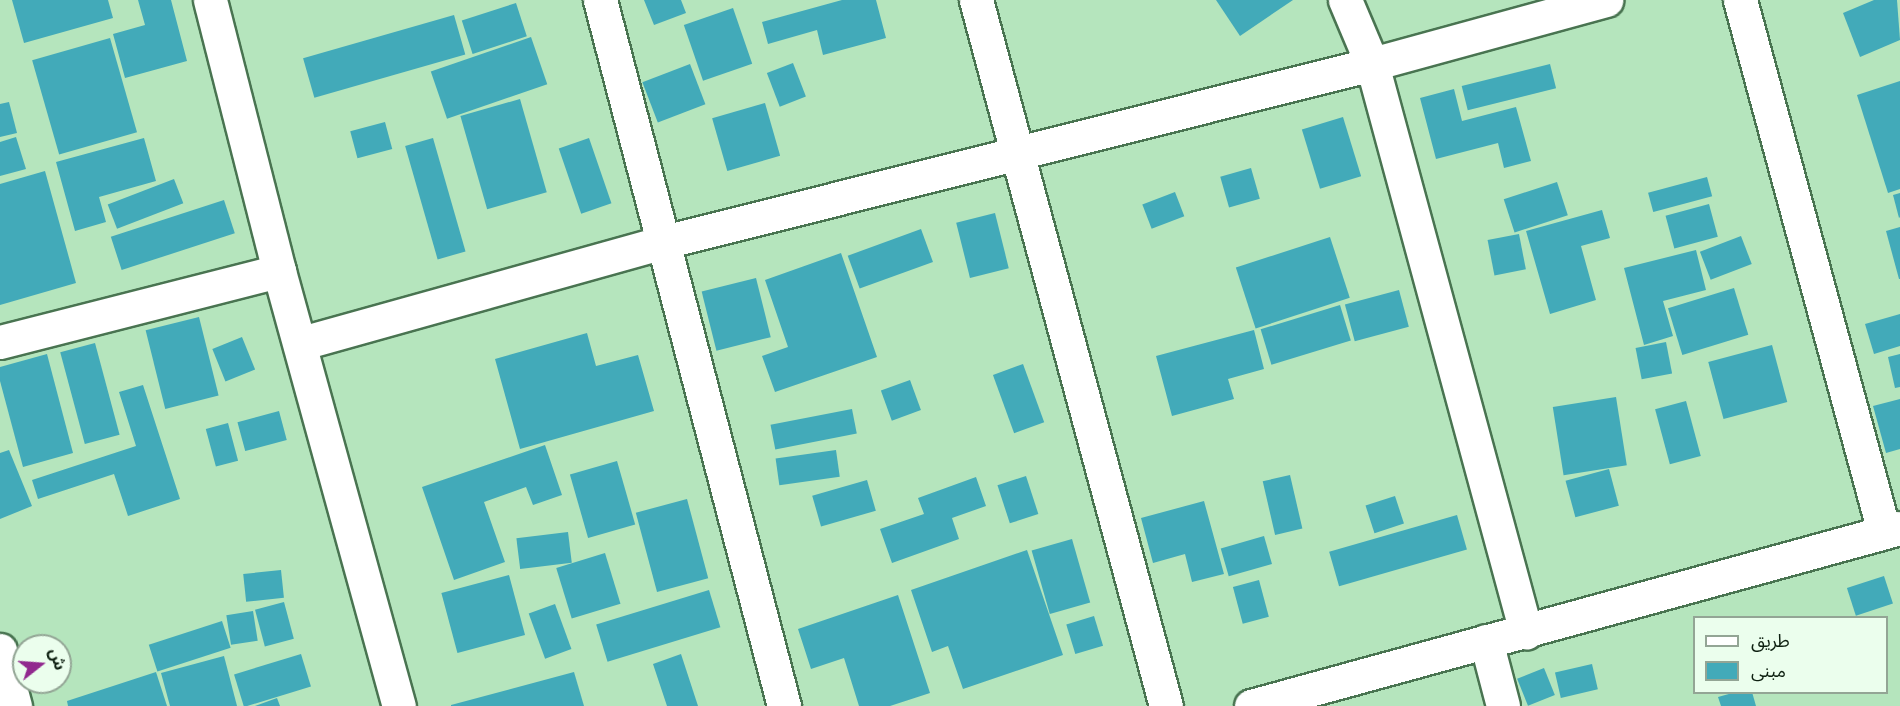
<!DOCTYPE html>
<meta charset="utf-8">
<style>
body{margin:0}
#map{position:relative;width:1900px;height:706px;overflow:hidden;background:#b5e5bd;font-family:Raleway,"Noto Sans Arabic",sans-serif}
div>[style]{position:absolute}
.building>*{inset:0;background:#42aab9;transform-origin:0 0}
.roads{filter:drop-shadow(2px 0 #497451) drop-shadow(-2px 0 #497451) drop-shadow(0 2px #497451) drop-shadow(0 -2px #497451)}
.minor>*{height:33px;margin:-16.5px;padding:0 16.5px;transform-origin:16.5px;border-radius:16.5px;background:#fff}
span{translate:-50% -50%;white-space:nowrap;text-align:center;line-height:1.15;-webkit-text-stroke:6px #ebfeed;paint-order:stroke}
.legend{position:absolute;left:1693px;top:616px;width:195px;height:78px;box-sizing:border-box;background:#ebfeed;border:2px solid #93a595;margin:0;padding:8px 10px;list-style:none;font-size:18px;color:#0e2011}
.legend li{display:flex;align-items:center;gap:12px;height:30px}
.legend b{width:30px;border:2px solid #93a595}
.north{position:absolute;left:12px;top:634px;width:60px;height:60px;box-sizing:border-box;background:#ebfeed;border:2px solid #93a595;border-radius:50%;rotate:73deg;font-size:16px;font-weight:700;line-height:24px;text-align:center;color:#0e2011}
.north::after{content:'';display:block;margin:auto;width:21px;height:27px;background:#91298e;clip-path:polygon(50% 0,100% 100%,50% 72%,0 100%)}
</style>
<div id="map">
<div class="building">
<div style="clip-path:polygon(12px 0,108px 0,113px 18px,24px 43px)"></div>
<div style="clip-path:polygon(138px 0,171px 0,187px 61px,125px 78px,113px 34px,145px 25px)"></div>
<div style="clip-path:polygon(644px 0,681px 0,686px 13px,654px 25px)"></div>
<div style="clip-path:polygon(842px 0,876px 0,886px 38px,823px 55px,817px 30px,768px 44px,762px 22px)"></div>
<div style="clip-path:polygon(1216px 0,1293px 0,1240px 36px)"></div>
<div style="clip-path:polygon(1874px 0,1897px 0,1900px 40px,1860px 57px,1843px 13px)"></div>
<div style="left:516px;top:3px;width:35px;height:57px;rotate:72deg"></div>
<div style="left:733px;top:8px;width:59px;height:52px;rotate:71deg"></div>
<div style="left:454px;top:15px;width:41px;height:157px;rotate:74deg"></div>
<div style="left:531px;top:37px;width:50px;height:106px;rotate:71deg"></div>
<div style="left:110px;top:38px;width:98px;height:81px;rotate:74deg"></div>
<div style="left:793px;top:63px;width:36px;height:28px;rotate:69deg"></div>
<div style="left:690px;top:64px;width:43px;height:51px;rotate:69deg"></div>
<div style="left:1550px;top:64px;width:25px;height:91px;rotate:76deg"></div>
<div style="clip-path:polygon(1900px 81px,1900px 189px,1888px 193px,1857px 95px)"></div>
<div style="clip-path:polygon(1454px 89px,1462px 121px,1516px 107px,1531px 161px,1504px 168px,1498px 143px,1436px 159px,1420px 98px)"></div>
<div style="left:520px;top:99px;width:97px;height:62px;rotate:74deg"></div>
<div style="clip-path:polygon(9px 102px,17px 133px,0 137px,0 104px)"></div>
<div style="left:765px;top:103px;width:55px;height:55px;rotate:74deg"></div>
<div style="left:1343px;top:117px;width:62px;height:43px;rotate:73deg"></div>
<div style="left:385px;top:122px;width:28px;height:36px;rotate:75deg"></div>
<div style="clip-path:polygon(16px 137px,26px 169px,0 176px,0 142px)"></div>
<div style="clip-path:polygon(144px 138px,156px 181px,99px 197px,106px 222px,75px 231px,56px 162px)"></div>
<div style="left:433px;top:138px;width:118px;height:29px;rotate:74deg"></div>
<div style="left:589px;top:138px;width:69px;height:32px;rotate:71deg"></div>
<div style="left:1251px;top:168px;width:32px;height:32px;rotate:74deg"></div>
<div style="clip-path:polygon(45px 171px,76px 283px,0 305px,0 184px)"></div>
<div style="left:1707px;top:177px;width:20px;height:61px;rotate:75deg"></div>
<div style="left:174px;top:179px;width:26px;height:71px;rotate:69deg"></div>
<div style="left:1557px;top:182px;width:35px;height:56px;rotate:72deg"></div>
<div style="left:1175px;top:192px;width:26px;height:35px;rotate:69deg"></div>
<div style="clip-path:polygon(1900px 193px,1900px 217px,1899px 218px,1893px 195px)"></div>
<div style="left:224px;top:200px;width:35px;height:119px;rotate:72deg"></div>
<div style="left:1709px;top:204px;width:34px;height:45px;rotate:75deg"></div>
<div style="clip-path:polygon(1602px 210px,1610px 238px,1581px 246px,1596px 300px,1550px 314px,1526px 231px)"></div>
<div style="left:995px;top:213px;width:57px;height:40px;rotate:76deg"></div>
<div style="clip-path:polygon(1900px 227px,1900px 279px,1899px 279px,1886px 231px)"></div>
<div style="left:921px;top:229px;width:35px;height:78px;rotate:70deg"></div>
<div style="left:1519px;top:234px;width:36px;height:32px;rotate:79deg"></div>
<div style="left:1741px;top:236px;width:30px;height:44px;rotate:69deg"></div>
<div style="left:1330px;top:237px;width:64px;height:99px;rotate:72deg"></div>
<div style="clip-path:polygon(1696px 250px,1706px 290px,1663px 301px,1673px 336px,1644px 345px,1624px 268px)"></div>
<div style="clip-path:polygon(841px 253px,877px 357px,775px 392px,762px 356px,788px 347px,765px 280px)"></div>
<div style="left:756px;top:278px;width:61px;height:56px;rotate:76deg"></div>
<div style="left:1734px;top:288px;width:49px;height:69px;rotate:73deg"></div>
<div style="left:1399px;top:290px;width:38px;height:56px;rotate:75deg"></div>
<div style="left:1340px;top:305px;width:37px;height:83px;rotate:73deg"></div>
<div style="clip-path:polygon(1900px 314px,1900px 346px,1874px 354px,1865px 324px)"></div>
<div style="left:199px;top:317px;width:81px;height:55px;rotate:76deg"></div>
<div style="clip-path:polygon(1254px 330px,1264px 369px,1228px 379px,1234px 399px,1172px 416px,1156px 356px)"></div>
<div style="clip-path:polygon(587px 333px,596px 366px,638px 355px,654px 411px,520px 449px,495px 359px)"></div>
<div style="left:242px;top:337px;width:35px;height:32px;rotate:68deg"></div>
<div style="left:1666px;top:342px;width:32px;height:31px;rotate:79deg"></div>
<div style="left:95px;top:343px;width:95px;height:36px;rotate:75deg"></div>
<div style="left:1772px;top:345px;width:59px;height:66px;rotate:75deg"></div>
<div style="clip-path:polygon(47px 354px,73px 453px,23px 467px,0 381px,0 367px)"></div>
<div style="clip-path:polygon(1900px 354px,1900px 387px,1895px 388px,1888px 357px)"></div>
<div style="left:1023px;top:364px;width:62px;height:32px;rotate:70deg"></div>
<div style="left:910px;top:380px;width:32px;height:31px;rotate:70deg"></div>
<div style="clip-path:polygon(143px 385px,180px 499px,128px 516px,114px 474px,38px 499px,32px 480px,136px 446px,119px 392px)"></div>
<div style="left:1616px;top:397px;width:69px;height:64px;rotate:81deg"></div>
<div style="clip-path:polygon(1900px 399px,1900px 449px,1886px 453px,1873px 406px)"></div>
<div style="left:1686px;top:401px;width:57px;height:32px;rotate:75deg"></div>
<div style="left:852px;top:409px;width:25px;height:83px;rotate:79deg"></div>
<div style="left:279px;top:411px;width:30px;height:43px;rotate:75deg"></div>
<div style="left:228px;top:423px;width:39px;height:23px;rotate:75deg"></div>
<div style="clip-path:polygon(545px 445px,562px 495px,533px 505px,526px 487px,484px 502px,505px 562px,454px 580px,422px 487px)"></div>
<div style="clip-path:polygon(9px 450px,32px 506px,0 519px,0 453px)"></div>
<div style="left:836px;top:450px;width:27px;height:61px;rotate:82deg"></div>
<div style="left:617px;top:461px;width:66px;height:49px;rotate:74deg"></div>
<div style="left:1609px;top:469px;width:38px;height:45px;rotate:75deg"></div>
<div style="left:1290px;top:475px;width:55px;height:28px;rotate:77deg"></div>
<div style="left:1026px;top:476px;width:40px;height:30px;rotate:72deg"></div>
<div style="clip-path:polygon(976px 477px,986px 506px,952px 518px,959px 539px,892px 563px,880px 529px,924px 514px,918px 498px)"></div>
<div style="left:867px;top:480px;width:32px;height:57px;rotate:74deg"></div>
<div style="left:1395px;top:496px;width:29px;height:31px;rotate:72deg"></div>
<div style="left:687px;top:499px;width:82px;height:53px;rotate:75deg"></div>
<div style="clip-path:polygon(1204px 501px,1224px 574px,1192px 582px,1185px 554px,1153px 563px,1141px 518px)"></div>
<div style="left:1457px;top:515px;width:36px;height:133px;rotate:74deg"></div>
<div style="left:568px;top:532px;width:31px;height:52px;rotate:83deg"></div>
<div style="left:1264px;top:536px;width:29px;height:45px;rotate:74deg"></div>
<div style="left:1072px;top:539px;width:66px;height:42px;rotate:74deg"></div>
<div style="clip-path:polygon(1027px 550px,1063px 655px,963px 689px,948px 646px,932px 652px,911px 590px)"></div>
<div style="left:605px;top:553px;width:53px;height:51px;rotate:73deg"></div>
<div style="left:281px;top:570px;width:28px;height:38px;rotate:84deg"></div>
<div style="left:509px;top:575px;width:62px;height:70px;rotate:75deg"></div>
<div style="left:1884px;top:576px;width:29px;height:39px;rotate:72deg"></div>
<div style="left:1259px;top:580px;width:38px;height:27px;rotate:75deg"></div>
<div style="left:709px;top:590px;width:39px;height:118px;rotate:73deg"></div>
<div style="clip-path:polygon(898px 595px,930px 693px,890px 706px,859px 706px,844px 658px,811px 669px,798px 629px)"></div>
<div style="left:284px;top:602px;width:38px;height:30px;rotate:75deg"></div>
<div style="left:555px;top:604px;width:48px;height:28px;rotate:70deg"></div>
<div style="left:253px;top:611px;width:30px;height:27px;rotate:81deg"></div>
<div style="left:1094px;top:616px;width:31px;height:29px;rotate:73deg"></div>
<div style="left:222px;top:621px;width:28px;height:77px;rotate:72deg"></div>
<div style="left:301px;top:654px;width:34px;height:70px;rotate:73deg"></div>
<div style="clip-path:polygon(681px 654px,698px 706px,667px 706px,653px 664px)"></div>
<div style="clip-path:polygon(224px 656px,237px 706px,170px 706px,161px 673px)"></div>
<div style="left:1592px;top:664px;width:26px;height:38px;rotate:77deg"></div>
<div style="left:1544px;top:668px;width:29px;height:29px;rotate:68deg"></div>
<div style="clip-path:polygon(156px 672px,167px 706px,68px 706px,67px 701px)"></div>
<div style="clip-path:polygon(574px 672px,584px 706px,451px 706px,451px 705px)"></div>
<div style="clip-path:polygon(1736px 692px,1752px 692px,1756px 706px,1721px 706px,1718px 697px)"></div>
<div style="clip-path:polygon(277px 698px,280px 706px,255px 706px)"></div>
</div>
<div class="roads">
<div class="minor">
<div style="left:210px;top:0;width:280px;rotate:75.7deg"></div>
<div style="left:279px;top:271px;width:451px;rotate:74.6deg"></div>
<div style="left:600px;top:0;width:730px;rotate:75.39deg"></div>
<div style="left:976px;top:0;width:731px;rotate:74.94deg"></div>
<div style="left:1345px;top:0;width:69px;rotate:67.1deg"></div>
<div style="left:1372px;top:64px;width:589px;rotate:74.83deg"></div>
<div style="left:1740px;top:0;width:551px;rotate:74.85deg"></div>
<div style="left:0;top:342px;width:288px;rotate:-14.3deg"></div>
<div style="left:302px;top:343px;width:376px;rotate:-15.6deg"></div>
<div style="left:664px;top:242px;width:730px;rotate:-14.11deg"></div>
<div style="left:1372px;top:64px;width:243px;rotate:-15.3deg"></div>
<div style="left:1486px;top:641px;width:67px;rotate:75.3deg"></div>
<div style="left:0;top:650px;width:58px;rotate:75deg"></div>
<div style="left:1251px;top:706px;width:673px;rotate:-15.34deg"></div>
</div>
</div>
<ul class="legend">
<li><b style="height:8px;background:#fff"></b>طريق</li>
<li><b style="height:16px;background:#42aab9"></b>مبنى</li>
</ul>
<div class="north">ش</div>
</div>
